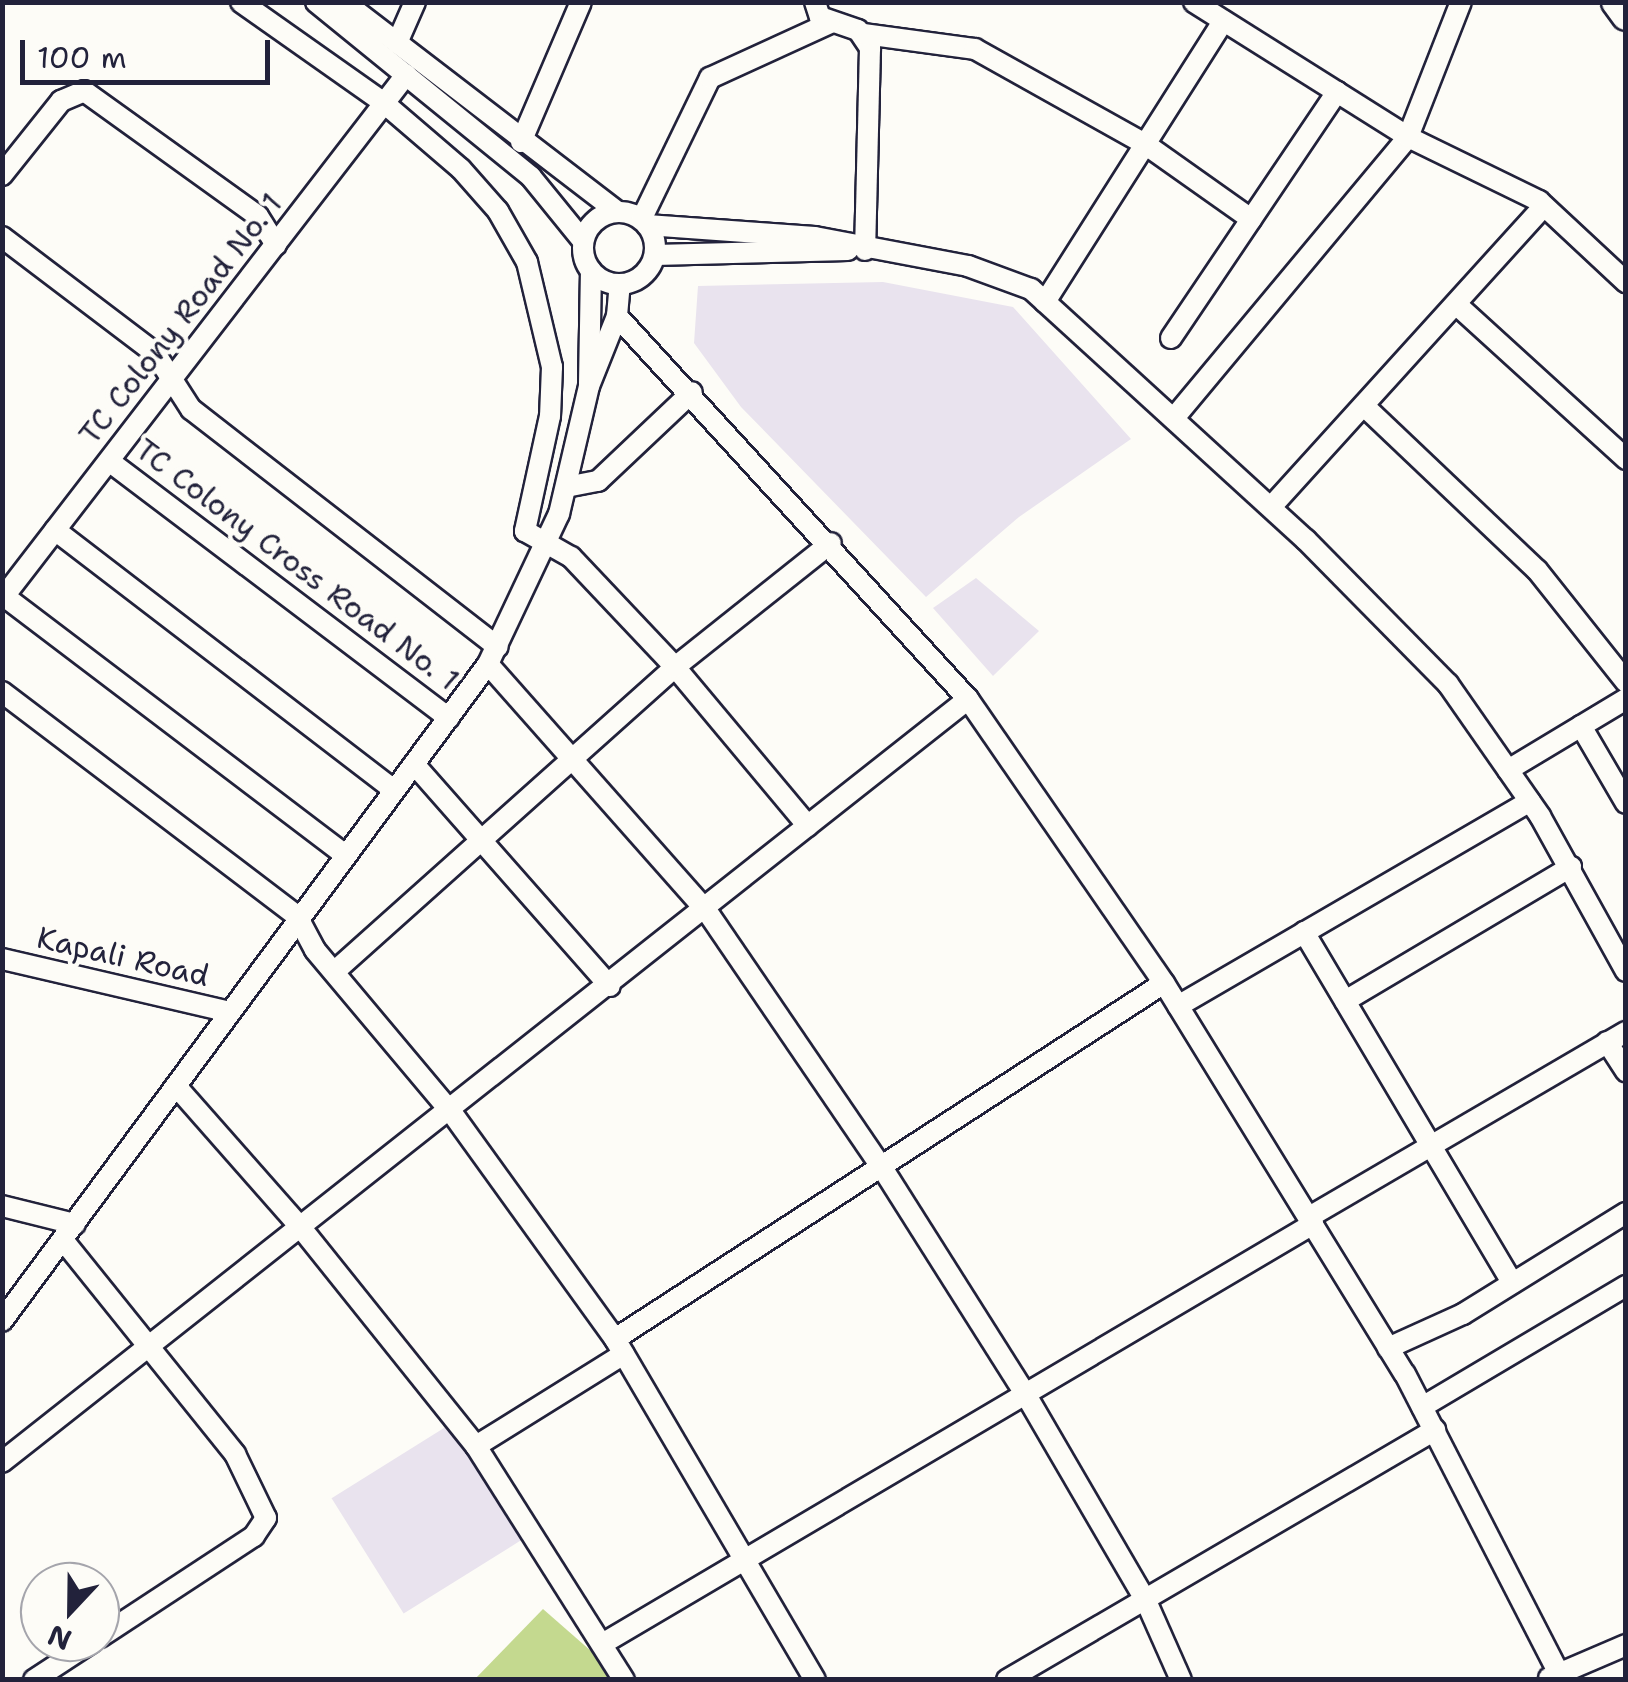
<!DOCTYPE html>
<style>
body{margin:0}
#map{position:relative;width:1628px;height:1682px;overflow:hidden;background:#fdfcf7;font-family:"Shantell Sans",sans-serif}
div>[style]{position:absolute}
.built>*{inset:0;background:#e9e3ee;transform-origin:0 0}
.green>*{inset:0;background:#c4d98f}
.roads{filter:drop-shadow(2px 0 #22223b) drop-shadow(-2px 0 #22223b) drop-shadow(0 2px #22223b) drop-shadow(0 -2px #22223b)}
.minor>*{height:20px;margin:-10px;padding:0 10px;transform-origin:10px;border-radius:10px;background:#fdfcf7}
.minor>.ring{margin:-10px;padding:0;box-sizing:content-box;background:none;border:20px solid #fdfcf7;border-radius:50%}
.secondary>*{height:28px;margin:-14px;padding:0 14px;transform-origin:14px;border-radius:14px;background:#fdfcf7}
span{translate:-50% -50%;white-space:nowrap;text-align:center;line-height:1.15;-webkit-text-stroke:9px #fdfcf7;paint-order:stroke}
.street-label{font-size:30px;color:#22223b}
.frame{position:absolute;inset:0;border:5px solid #22223b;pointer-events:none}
.north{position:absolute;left:20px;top:1562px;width:100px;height:100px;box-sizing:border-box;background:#fdfcf7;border:2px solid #a5a5ac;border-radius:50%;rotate:202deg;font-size:28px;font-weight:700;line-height:40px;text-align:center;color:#22223b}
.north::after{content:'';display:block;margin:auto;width:35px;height:45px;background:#22223b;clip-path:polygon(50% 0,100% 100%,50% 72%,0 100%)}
.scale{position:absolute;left:20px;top:40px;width:250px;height:45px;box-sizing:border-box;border:5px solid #22223b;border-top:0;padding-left:12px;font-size:30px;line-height:35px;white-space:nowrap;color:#22223b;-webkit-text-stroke:8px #fdfcf7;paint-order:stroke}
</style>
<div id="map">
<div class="built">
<div style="clip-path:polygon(883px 282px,1013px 307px,1131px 439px,1019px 517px,926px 597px,741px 407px,694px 343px,698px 286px)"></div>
<div style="clip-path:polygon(976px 578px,1039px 631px,993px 676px,933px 608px)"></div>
<div style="left:452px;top:1423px;width:136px;height:142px;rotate:58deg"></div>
</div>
<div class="green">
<div style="clip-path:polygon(543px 1609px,623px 1679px,474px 1680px)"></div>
</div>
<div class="roads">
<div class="minor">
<div style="left:241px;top:2px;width:175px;rotate:35.2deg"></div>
<div style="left:384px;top:103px;width:101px;rotate:40.6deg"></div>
<div style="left:461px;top:169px;width:56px;rotate:48.6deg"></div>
<div style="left:498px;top:211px;width:59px;rotate:60.4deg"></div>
<div style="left:527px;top:262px;width:108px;rotate:76.6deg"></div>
<div style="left:552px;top:367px;width:49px;rotate:92.3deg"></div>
<div style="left:550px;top:416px;width:118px;rotate:102.3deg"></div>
<div style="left:525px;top:531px;width:53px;rotate:29.5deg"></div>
<div style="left:571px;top:557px;width:151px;rotate:46.6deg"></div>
<div style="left:675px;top:667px;width:207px;rotate:50.1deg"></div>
<div style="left:316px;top:2px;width:277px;rotate:39.1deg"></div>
<div style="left:531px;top:177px;width:82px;rotate:50.9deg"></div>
<div style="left:344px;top:2px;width:345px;rotate:37.5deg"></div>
<div style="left:815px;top:2px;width:16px;rotate:72deg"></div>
<div style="left:820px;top:17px;width:40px;rotate:18.9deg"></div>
<div style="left:858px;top:30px;width:22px;rotate:56deg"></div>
<div style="left:870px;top:48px;width:202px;rotate:91.4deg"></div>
<div style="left:1194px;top:2px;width:253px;rotate:32.2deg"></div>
<div style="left:1408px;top:137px;width:146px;rotate:26deg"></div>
<div style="left:1539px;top:201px;width:119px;rotate:43deg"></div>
<div style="left:864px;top:34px;width:112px;rotate:7.7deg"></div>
<div style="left:975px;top:49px;width:195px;rotate:29.2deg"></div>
<div style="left:1145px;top:144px;width:130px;rotate:35.3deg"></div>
<div style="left:397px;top:43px;width:45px;rotate:-66.3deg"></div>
<div style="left:521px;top:142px;width:152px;rotate:-66.8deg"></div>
<div style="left:2px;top:175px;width:95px;rotate:-51.4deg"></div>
<div style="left:61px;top:101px;width:25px;rotate:-23deg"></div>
<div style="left:84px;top:91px;width:214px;rotate:35.7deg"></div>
<div style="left:258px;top:216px;width:34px;rotate:58deg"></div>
<div class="ring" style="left:583px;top:212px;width:52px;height:52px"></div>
<div style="left:642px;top:218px;width:156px;rotate:-64.1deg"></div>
<div style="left:710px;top:78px;width:132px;rotate:-24.6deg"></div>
<div style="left:647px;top:225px;width:168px;rotate:4.1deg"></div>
<div style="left:815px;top:237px;width:156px;rotate:10.7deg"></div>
<div style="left:968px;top:266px;width:67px;rotate:20.1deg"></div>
<div style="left:1031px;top:289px;width:372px;rotate:42.4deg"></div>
<div style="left:1306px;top:540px;width:202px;rotate:45.4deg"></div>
<div style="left:1448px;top:684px;width:161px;rotate:55.1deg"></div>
<div style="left:1540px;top:816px;width:177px;rotate:61deg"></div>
<div style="left:2px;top:237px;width:192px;rotate:37.2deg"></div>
<div style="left:155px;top:353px;width:67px;rotate:57.3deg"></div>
<div style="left:191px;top:409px;width:388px;rotate:37.8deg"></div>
<div style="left:655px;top:255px;width:193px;rotate:-1.5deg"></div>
<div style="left:1045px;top:302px;width:333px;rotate:-57.6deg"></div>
<div style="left:1457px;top:305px;width:229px;rotate:42.3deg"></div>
<div style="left:617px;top:316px;width:520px;rotate:47.5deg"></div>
<div style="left:968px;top:699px;width:345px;rotate:55.4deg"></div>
<div style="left:1164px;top:983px;width:459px;rotate:58.4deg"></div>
<div style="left:1405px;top:1374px;width:344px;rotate:62.8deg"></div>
<div style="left:1171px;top:338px;width:297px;rotate:-56deg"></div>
<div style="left:589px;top:384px;width:113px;rotate:-89deg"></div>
<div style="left:1364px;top:406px;width:238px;rotate:43.5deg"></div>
<div style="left:1537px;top:570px;width:143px;rotate:51.5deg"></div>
<div style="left:1174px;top:418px;width:366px;rotate:-50.2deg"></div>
<div style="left:1408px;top:137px;width:145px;rotate:-68.6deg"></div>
<div style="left:109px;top:461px;width:426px;rotate:37.1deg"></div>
<div style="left:566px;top:487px;width:33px;rotate:-11deg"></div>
<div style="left:598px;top:481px;width:129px;rotate:-43.4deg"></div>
<div style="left:1271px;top:507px;width:406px;rotate:-47.8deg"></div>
<div style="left:55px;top:530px;width:427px;rotate:37.5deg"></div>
<div style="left:4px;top:596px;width:428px;rotate:37.2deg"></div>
<div style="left:2px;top:599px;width:662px;rotate:-52.37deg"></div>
<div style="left:488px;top:664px;width:329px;rotate:48.5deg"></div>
<div style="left:706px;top:910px;width:314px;rotate:55.7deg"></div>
<div style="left:883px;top:1169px;width:267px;rotate:57.7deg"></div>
<div style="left:1026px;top:1395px;width:238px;rotate:59.8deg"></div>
<div style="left:1146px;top:1601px;width:86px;rotate:66.1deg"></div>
<div style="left:2px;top:692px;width:370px;rotate:37.2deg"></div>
<div style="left:297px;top:916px;width:38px;rotate:62deg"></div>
<div style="left:315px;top:950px;width:213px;rotate:50deg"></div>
<div style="left:452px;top:1113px;width:279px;rotate:54.2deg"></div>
<div style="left:615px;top:1339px;width:395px;rotate:59.6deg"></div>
<div style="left:1581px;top:726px;width:89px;rotate:59.7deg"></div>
<div style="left:414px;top:764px;width:296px;rotate:48.6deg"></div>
<div style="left:1508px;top:770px;width:138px;rotate:-31deg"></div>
<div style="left:1304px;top:932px;width:408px;rotate:59.3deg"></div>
<div style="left:2px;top:959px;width:234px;rotate:13.1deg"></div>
<div style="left:334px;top:972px;width:457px;rotate:-41.8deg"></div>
<div style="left:675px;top:667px;width:199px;rotate:-38.5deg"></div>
<div style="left:1345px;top:1001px;width:263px;rotate:-30.7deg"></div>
<div style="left:1178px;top:1006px;width:407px;rotate:-30.2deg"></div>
<div style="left:1607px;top:1042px;width:35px;rotate:57deg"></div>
<div style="left:176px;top:1086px;width:191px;rotate:48.6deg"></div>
<div style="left:302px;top:1229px;width:278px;rotate:51.3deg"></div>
<div style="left:476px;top:1446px;width:277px;rotate:57.7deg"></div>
<div style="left:2px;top:1206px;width:75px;rotate:13.9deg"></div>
<div style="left:1309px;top:1217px;width:367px;rotate:-30.3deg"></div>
<div style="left:63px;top:1240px;width:275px;rotate:51.2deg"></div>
<div style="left:235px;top:1454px;width:71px;rotate:64.2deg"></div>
<div style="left:266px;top:1518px;width:22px;rotate:124deg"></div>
<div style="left:254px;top:1536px;width:184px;rotate:146.7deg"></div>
<div style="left:2px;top:1321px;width:817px;rotate:-53.51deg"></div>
<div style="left:488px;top:664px;width:166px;rotate:-64.7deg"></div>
<div style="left:559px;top:514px;width:131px;rotate:-76.8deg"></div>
<div style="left:589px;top:386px;width:75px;rotate:-68.2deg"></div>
<div style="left:617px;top:316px;width:32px;rotate:-85deg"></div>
<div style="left:615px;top:1339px;width:654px;rotate:-32.96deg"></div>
<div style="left:1388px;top:1348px;width:82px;rotate:-24.4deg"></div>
<div style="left:1463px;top:1314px;width:192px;rotate:-31.8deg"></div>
<div style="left:1422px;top:1407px;width:237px;rotate:-30.7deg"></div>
<div style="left:476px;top:1446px;width:174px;rotate:-31.9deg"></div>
<div style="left:2px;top:1462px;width:1231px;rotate:-38.3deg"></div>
<div style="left:602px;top:1644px;width:826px;rotate:-30.57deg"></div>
<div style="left:1549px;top:1678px;width:84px;rotate:-23.2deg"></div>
<div style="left:34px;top:1680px;width:69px;rotate:-33.2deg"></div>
<div style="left:1007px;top:1680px;width:496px;rotate:-30.3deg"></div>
</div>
<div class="secondary">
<div style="left:1616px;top:2px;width:17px;rotate:54deg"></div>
</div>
</div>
<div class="street-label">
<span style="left:181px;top:319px;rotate:-52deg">TC Colony Road No. 1</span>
<span style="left:297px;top:565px;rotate:37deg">TC Colony Cross Road No. 1</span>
<span style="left:123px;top:957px;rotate:13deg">Kapali Road</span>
</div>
<div class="frame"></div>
<div class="north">N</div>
<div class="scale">100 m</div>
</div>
